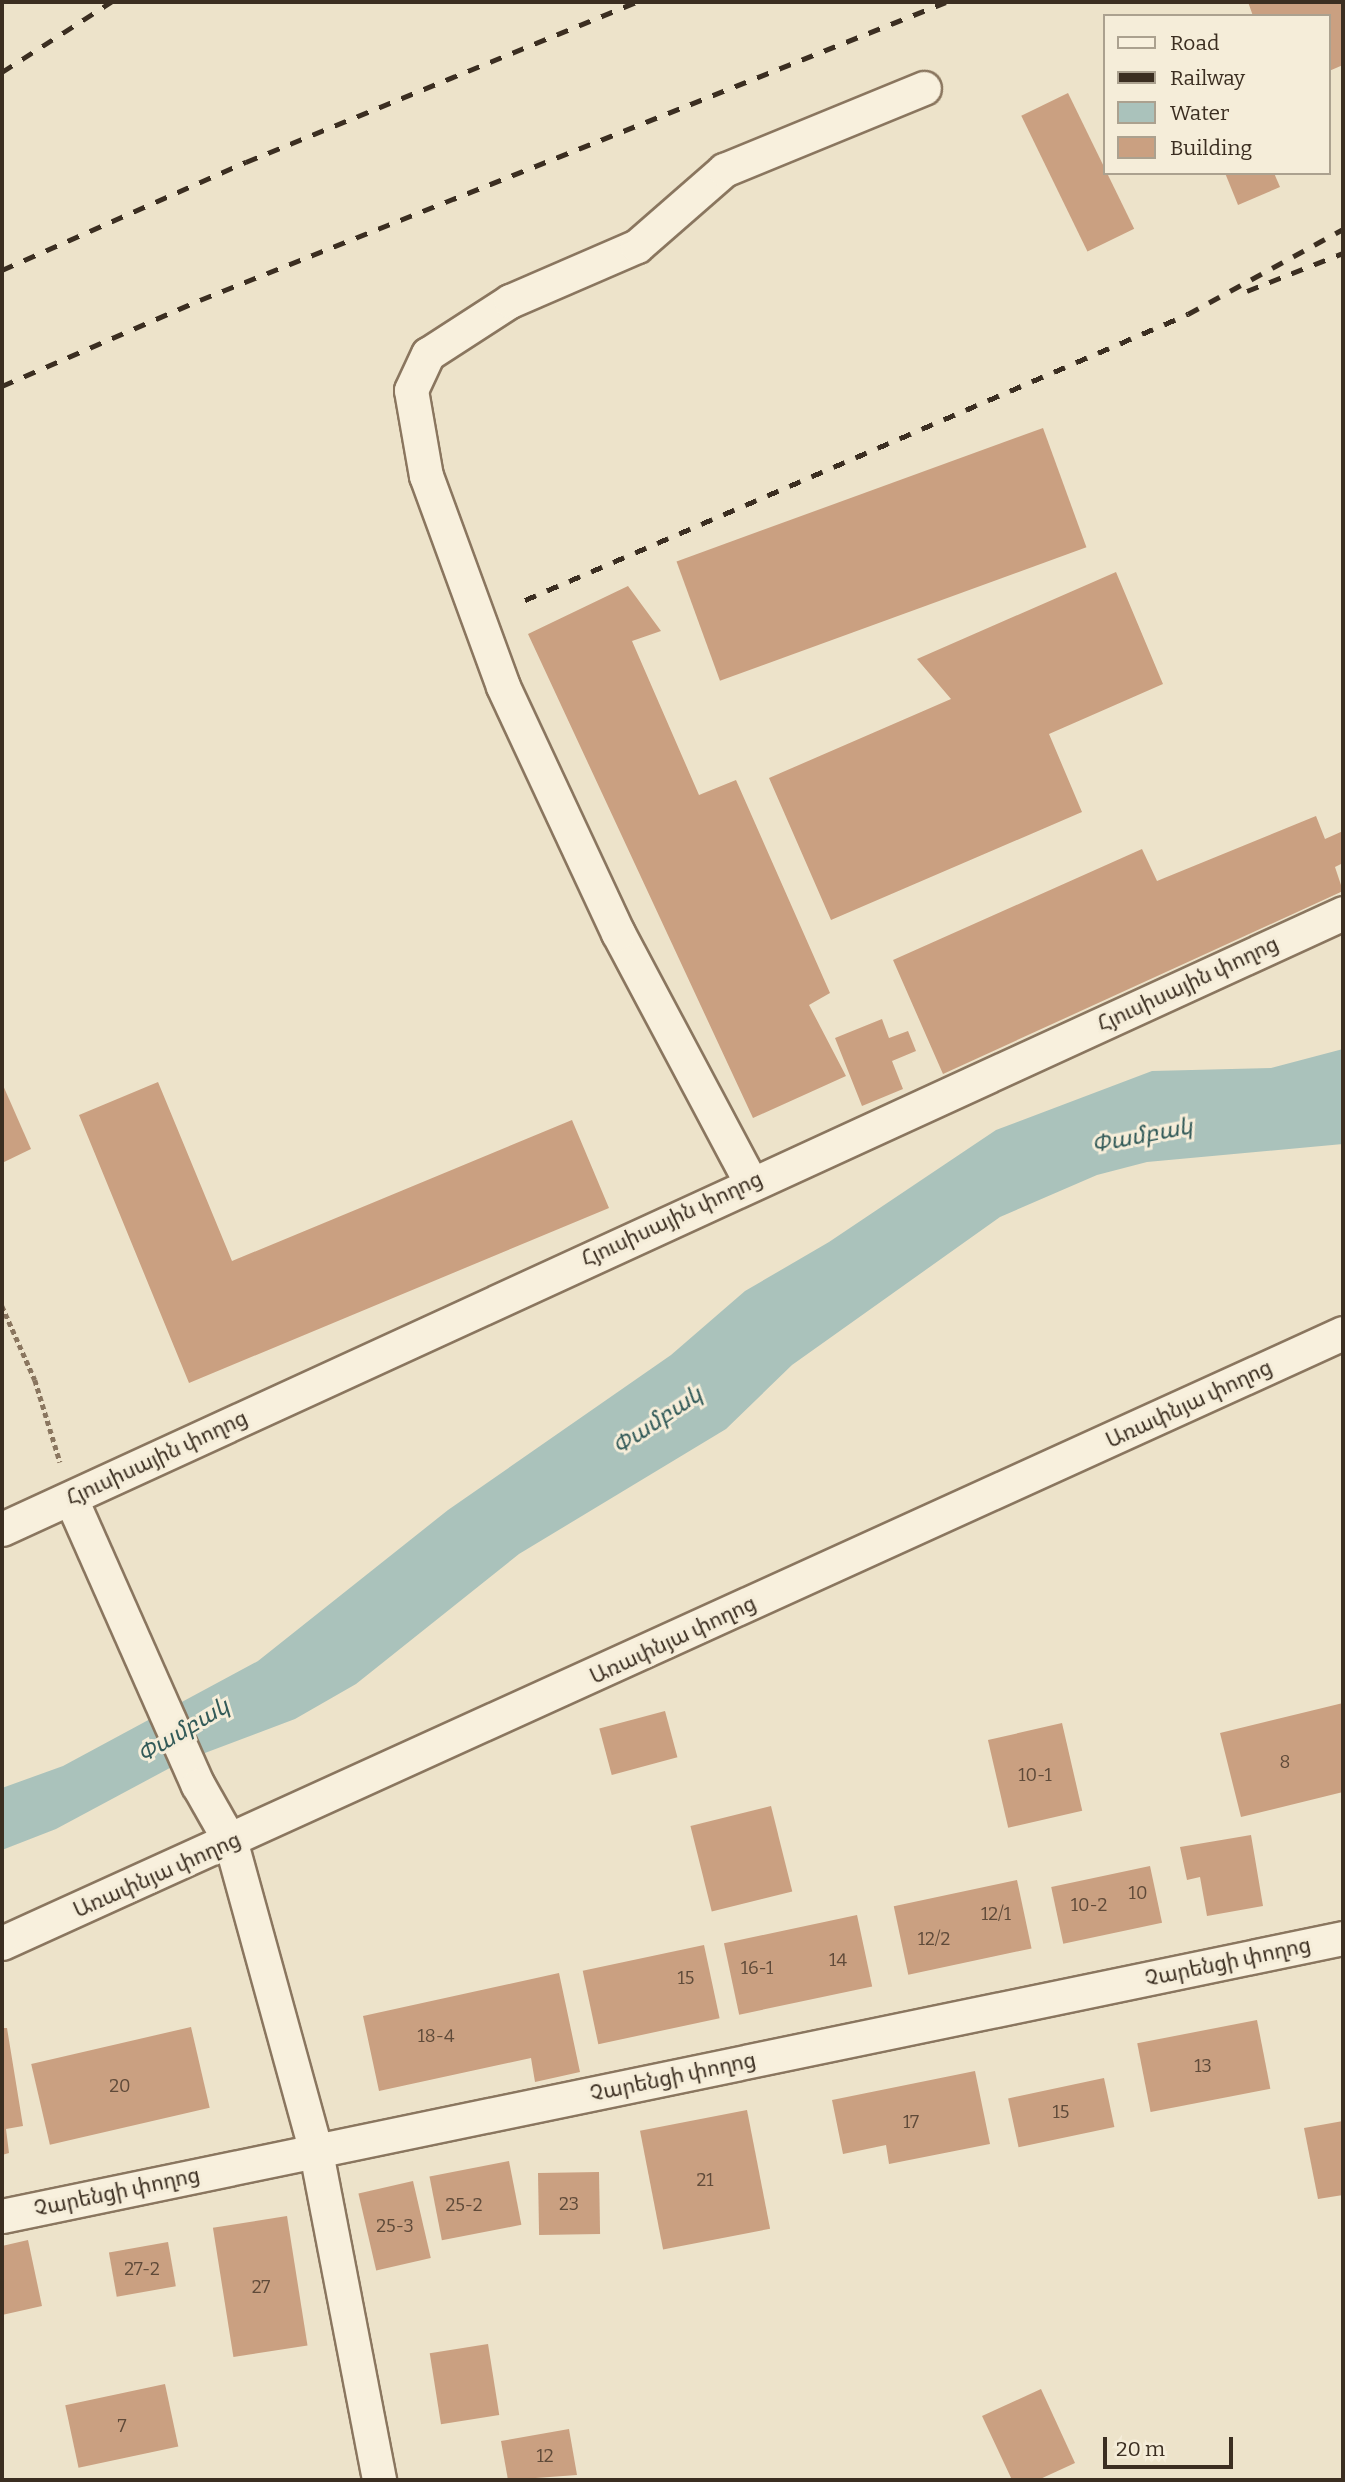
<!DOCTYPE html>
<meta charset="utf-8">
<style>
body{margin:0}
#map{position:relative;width:1345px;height:2482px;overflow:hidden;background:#ede3ca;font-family:Bitter,"Noto Sans Armenian",serif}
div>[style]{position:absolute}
.water>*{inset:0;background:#aac2bb}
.building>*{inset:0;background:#caa081;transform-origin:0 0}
.path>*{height:4.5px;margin-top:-2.25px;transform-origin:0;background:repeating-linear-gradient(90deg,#8a765f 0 5px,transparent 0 8.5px)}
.roads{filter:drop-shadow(2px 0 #8a765f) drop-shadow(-2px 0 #8a765f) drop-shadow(0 2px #8a765f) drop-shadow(0 -2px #8a765f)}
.street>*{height:33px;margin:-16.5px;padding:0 16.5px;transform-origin:16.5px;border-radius:16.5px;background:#f8f0dd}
.rail>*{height:5px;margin-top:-2.5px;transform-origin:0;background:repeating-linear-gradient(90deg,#3b2e21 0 12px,transparent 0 24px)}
span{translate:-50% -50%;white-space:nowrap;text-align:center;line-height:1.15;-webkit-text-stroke:6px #f5edd9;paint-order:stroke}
.number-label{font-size:18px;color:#5f4a39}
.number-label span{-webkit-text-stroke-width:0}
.street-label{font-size:21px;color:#3b2e21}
.water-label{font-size:23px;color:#325a58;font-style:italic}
.frame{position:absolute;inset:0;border:4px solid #3b2e21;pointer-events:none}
.legend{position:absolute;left:1103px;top:14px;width:228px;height:161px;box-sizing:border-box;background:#f5edd9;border:2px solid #aba18f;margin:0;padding:9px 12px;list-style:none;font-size:21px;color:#3b2e21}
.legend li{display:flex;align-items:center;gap:14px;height:35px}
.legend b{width:35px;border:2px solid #aba18f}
.scale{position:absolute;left:1103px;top:2437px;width:130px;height:32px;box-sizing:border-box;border:4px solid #3b2e21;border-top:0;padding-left:9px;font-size:21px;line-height:24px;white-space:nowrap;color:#3b2e21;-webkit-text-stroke:5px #f5edd9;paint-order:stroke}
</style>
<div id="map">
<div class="water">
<div style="clip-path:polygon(1343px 1049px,1343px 1144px,1147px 1162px,1097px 1175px,1000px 1217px,792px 1365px,726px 1429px,519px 1554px,356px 1684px,295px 1719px,181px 1762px,56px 1829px,2px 1850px,2px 1788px,63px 1766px,258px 1661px,448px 1510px,671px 1355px,745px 1291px,829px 1242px,996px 1130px,1152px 1071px,1271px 1068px)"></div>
</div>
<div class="building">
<div style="clip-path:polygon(1248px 2px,1343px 2px,1343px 65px,1329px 71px,1329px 16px,1253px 16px)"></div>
<div style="left:1068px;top:93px;width:151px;height:52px;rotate:64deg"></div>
<div style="clip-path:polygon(1225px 173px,1274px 173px,1280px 187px,1238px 205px)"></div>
<div style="left:1043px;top:428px;width:127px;height:390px;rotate:70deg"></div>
<div style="clip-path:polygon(1116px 572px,1163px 684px,1049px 734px,1082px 812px,831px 920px,769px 778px,951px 699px,917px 659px)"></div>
<div style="clip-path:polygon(628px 586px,661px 631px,632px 641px,699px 795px,736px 780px,830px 993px,809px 1005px,846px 1076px,753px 1118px,528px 634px)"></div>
<div style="clip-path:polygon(1316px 816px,1325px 839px,1343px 831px,1343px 863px,1335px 867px,1343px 891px,943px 1074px,893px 960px,1142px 849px,1157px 881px)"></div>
<div style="clip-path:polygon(882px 1019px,889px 1038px,908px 1031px,916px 1051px,892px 1061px,903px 1089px,862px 1106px,835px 1038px)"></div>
<div style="clip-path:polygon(158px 1082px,232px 1261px,572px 1120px,609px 1208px,189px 1383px,79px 1115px)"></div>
<div style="clip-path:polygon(2px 1083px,31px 1149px,2px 1163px)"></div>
<div style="clip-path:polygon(1343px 1703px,1343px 1792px,1241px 1817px,1220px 1733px)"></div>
<div style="left:665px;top:1711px;width:48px;height:68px;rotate:75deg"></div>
<div style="left:1062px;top:1723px;width:90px;height:76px;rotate:77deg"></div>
<div style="left:771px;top:1806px;width:88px;height:83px;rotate:76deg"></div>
<div style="clip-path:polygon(1251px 1835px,1263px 1906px,1207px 1916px,1200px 1877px,1187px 1880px,1180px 1847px)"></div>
<div style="left:1150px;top:1866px;width:58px;height:101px;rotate:78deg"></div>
<div style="left:1017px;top:1880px;width:70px;height:126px;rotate:78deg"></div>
<div style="left:857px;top:1915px;width:73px;height:136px;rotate:78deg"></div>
<div style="left:704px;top:1945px;width:75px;height:124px;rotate:78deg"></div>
<div style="clip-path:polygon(559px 1973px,580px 2072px,535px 2082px,531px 2058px,379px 2091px,363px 2016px)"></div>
<div style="left:1257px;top:2020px;width:70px;height:122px;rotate:79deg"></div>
<div style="left:191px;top:2027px;width:83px;height:164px;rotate:77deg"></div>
<div style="clip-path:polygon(2px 2028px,7px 2028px,23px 2126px,6px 2129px,9px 2153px,2px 2155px)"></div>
<div style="clip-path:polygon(975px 2071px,990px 2144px,889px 2164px,886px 2145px,843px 2154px,832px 2100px)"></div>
<div style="left:1104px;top:2078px;width:50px;height:98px;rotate:78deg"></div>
<div style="left:747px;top:2110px;width:121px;height:109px;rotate:79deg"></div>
<div style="clip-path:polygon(1343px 2121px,1343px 2195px,1318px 2199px,1304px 2128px)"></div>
<div style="left:509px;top:2161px;width:65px;height:81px;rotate:79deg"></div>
<div style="left:599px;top:2172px;width:62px;height:61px;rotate:89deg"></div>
<div style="left:413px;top:2181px;width:79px;height:56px;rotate:77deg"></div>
<div style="left:287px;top:2216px;width:131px;height:75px;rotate:81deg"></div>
<div style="clip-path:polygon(28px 2240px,42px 2306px,2px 2315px,2px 2246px)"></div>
<div style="left:168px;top:2242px;width:45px;height:60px;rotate:80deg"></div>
<div style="left:488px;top:2344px;width:72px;height:59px;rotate:81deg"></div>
<div style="left:165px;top:2384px;width:64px;height:102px;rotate:78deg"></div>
<div style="clip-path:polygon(1041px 2389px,1075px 2463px,1038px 2480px,1012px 2480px,982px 2416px)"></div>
<div style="clip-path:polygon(569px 2429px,577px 2475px,508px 2480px,501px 2441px)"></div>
</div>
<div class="path">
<div style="left:2px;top:1306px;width:81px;rotate:66deg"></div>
<div style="left:35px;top:1380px;width:86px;rotate:73deg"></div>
</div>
<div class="roads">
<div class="street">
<div style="left:751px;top:1183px;width:283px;rotate:-118deg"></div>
<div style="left:618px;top:933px;width:272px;rotate:-115deg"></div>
<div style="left:503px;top:686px;width:224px;rotate:-110.1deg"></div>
<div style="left:426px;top:476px;width:87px;rotate:-99.9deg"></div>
<div style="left:411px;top:390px;width:40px;rotate:-65deg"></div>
<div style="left:428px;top:354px;width:98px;rotate:-32.9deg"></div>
<div style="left:510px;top:301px;width:138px;rotate:-23.4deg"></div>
<div style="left:637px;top:246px;width:116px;rotate:-41.1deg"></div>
<div style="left:724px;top:170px;width:216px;rotate:-22.3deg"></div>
<div style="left:71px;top:1499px;width:313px;rotate:66.1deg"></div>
<div style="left:198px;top:1785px;width:67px;rotate:60.4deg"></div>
<div style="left:231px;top:1843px;width:320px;rotate:74.6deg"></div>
<div style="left:316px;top:2152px;width:334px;rotate:79.1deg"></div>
<div style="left:2px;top:1529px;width:1476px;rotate:-24.67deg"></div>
<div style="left:2px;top:1943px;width:1473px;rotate:-24.46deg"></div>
<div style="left:2px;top:2216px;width:1370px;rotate:-11.71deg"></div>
</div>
</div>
<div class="rail">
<div style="left:2px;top:72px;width:130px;rotate:-32.7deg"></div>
<div style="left:2px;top:270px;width:267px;rotate:-23.9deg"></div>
<div style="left:246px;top:162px;width:422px;rotate:-22.3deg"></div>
<div style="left:1247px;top:291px;width:103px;rotate:-21.6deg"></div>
<div style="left:2px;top:386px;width:216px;rotate:-23.5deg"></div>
<div style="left:200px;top:300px;width:803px;rotate:-21.77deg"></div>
<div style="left:525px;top:600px;width:722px;rotate:-23.33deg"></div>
<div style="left:1188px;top:314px;width:177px;rotate:-28.7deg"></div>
</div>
<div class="number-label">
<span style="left:1285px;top:1762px">8</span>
<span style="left:1035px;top:1775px">10-1</span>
<span style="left:1138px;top:1893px">10</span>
<span style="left:1089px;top:1905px">10-2</span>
<span style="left:996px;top:1914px">12/1</span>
<span style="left:934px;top:1939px">12/2</span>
<span style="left:838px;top:1960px">14</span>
<span style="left:757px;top:1968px">16-1</span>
<span style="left:686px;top:1978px">15</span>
<span style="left:436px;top:2036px">18-4</span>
<span style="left:1203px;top:2066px">13</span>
<span style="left:120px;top:2086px">20</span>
<span style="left:1061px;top:2112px">15</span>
<span style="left:911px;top:2122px">17</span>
<span style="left:705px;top:2180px">21</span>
<span style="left:569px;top:2204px">23</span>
<span style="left:464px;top:2205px">25-2</span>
<span style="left:395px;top:2226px">25-3</span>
<span style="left:142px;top:2269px">27-2</span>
<span style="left:261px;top:2287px">27</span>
<span style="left:122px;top:2426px">7</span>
<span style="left:545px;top:2456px">12</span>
</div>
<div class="street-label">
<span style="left:1188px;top:984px;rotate:-25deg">Հյուսիսային փողոց</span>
<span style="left:672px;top:1219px;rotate:-25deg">Հյուսիսային փողոց</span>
<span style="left:1189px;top:1404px;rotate:-25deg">Առափնյա փողոց</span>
<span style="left:157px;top:1458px;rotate:-25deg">Հյուսիսային փողոց</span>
<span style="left:673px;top:1640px;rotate:-25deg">Առափնյա փողոց</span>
<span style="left:157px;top:1875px;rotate:-24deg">Առափնյա փողոց</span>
<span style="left:1228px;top:1962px;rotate:-12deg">Չարենցի փողոց</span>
<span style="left:673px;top:2077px;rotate:-12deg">Չարենցի փողոց</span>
<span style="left:117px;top:2192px;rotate:-12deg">Չարենցի փողոց</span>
</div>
<div class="water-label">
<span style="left:1142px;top:1135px;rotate:-11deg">Փամբակ</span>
<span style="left:657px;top:1420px;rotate:-34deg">Փամբակ</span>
<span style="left:183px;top:1730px;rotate:-31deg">Փամբակ</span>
</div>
<div class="frame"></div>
<ul class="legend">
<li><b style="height:9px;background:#f8f0dd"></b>Road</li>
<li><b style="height:9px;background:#3b2e21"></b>Railway</li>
<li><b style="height:19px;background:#aac2bb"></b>Water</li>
<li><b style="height:19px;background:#caa081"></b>Building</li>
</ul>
<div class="scale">20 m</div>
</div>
